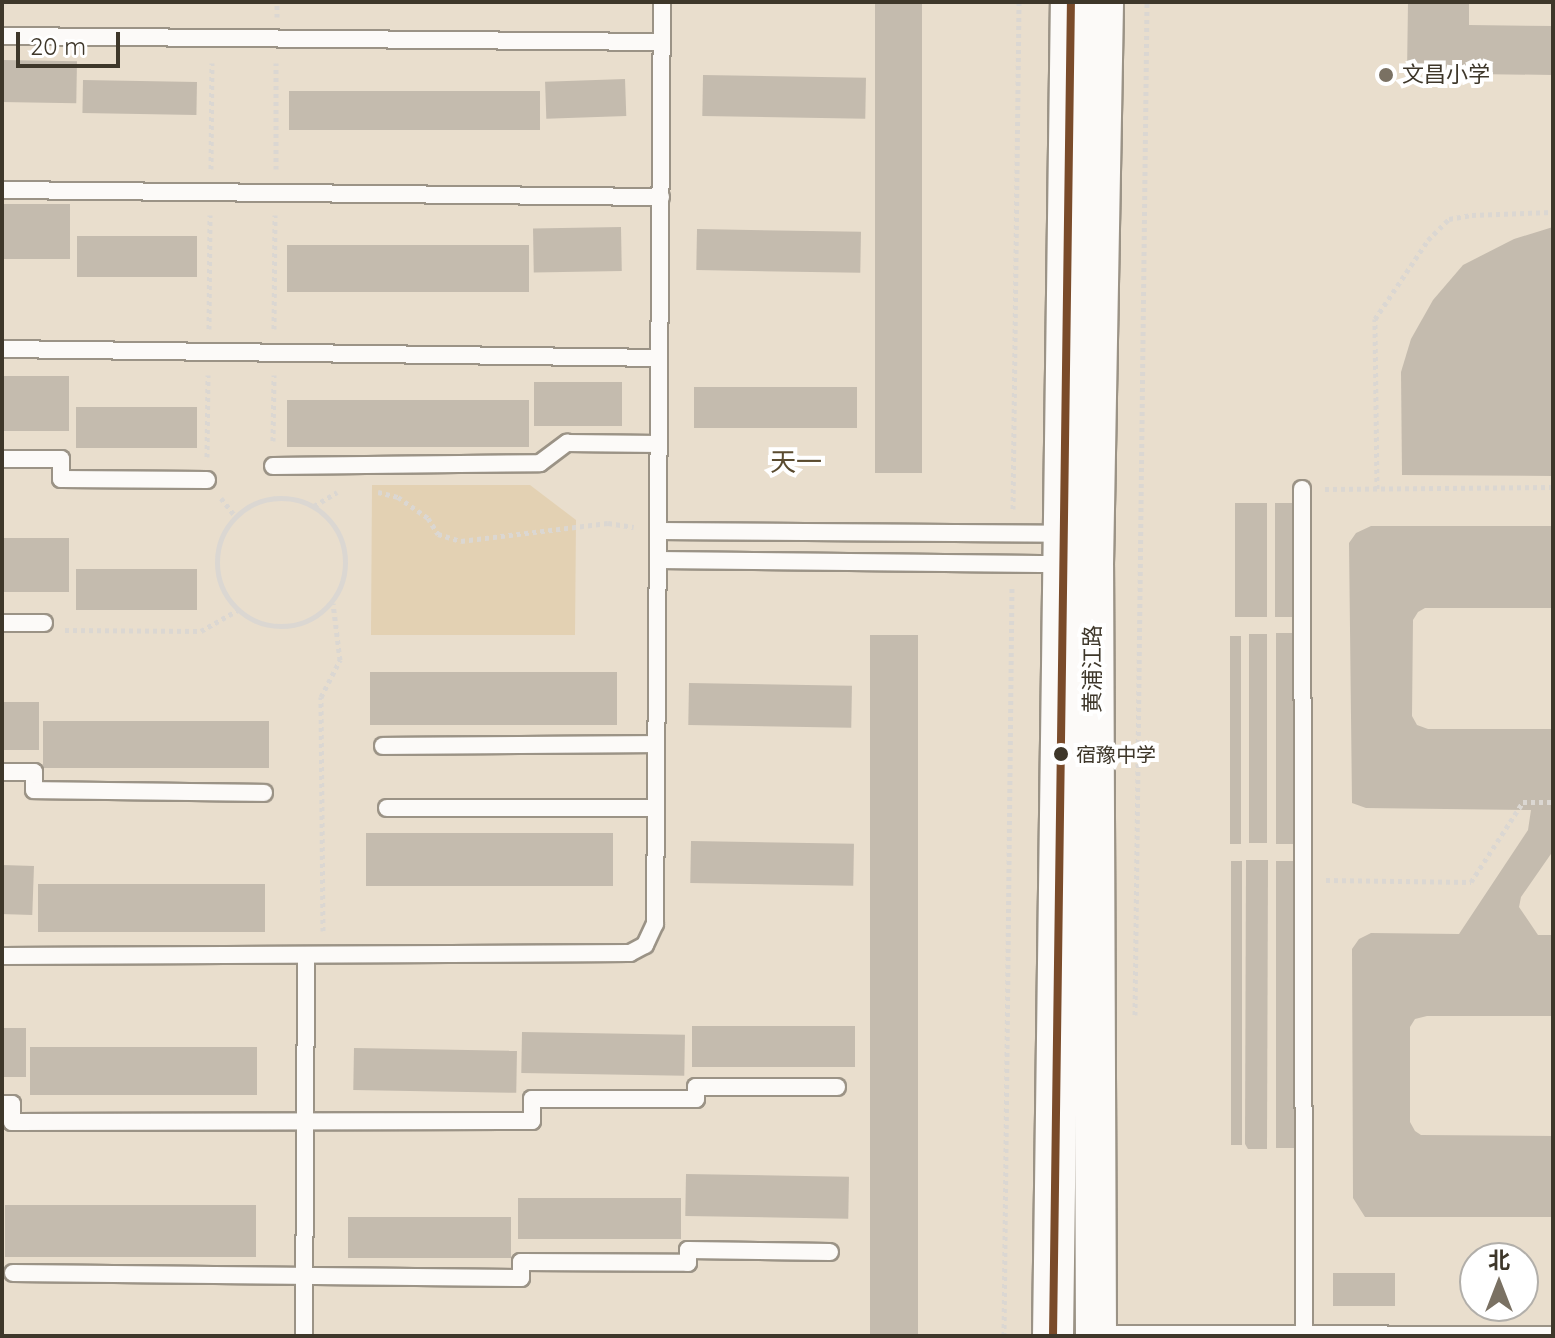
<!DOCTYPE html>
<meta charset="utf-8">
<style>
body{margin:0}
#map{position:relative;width:1555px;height:1338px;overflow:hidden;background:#e9decd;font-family:Quicksand,"Noto Sans SC",sans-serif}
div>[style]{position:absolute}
.green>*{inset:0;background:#e3d1b3}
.building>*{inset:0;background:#c4bbae;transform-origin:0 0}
.path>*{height:5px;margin-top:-2.5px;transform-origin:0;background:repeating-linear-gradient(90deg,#dbd7d2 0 4px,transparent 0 8px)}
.path>.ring{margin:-2.5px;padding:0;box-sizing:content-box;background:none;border:5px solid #dbd7d2;border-radius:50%}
.roads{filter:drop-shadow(2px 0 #9b9386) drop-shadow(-2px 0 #9b9386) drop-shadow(0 2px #9b9386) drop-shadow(0 -2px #9b9386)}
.service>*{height:16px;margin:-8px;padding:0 8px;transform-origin:8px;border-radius:8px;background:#fcfaf8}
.tertiary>*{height:40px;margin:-20px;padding:0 20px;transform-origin:20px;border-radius:20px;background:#fcfaf8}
.bus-1>*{height:8px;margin:-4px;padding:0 4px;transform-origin:4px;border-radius:4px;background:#7a4b2a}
.dots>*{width:22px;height:22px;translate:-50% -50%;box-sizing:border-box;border:4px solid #fff;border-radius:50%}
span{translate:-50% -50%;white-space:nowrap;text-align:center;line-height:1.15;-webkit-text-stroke:8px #fff;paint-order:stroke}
.bus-label{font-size:20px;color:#3e372a}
.left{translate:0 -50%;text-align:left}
.poi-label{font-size:22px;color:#3e372a}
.street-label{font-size:22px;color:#3e372a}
.quarter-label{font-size:26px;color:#5a4b2f}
.frame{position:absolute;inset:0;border:4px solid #3e372a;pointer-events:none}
.north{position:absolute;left:1459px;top:1242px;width:80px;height:80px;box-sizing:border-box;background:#fff;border:2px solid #b2afaa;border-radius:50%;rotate:0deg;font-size:22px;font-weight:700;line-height:32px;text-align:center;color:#3e372a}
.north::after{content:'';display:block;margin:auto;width:28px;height:36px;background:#7a7163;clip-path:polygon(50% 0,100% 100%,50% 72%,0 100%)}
.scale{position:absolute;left:16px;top:32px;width:104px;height:36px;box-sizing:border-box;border:4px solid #3e372a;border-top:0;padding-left:10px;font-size:24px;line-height:28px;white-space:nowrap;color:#3e372a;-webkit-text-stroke:6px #fff;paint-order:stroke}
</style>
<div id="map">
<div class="green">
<div style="clip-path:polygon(372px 485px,530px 485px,576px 520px,575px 635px,371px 635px)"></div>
</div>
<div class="building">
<div style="left:875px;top:2px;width:47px;height:471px"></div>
<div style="clip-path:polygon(1408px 2px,1469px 2px,1469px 25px,1553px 26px,1553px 75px,1407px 73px)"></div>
<div style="left:2px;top:60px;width:75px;height:42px;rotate:1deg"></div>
<div style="left:703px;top:75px;width:163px;height:41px;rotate:1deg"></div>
<div style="left:625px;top:79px;width:37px;height:80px;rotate:88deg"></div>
<div style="left:83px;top:80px;width:114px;height:33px;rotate:1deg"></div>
<div style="left:289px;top:91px;width:251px;height:39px"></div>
<div style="left:70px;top:204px;width:55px;height:68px;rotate:90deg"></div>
<div style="left:621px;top:227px;width:44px;height:88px;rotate:89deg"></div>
<div style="clip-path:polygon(1553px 227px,1553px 476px,1402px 475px,1401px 372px,1411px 339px,1433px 300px,1463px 265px,1514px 239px)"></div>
<div style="left:697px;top:229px;width:164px;height:41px;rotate:1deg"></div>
<div style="left:77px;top:236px;width:120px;height:41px"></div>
<div style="left:529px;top:245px;width:47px;height:242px;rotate:90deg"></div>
<div style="left:2px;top:376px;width:67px;height:55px"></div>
<div style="left:534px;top:382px;width:88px;height:44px"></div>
<div style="left:694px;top:387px;width:163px;height:41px"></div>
<div style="left:287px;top:400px;width:242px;height:47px"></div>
<div style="left:76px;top:407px;width:121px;height:41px"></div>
<div style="left:1235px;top:503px;width:32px;height:114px"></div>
<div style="left:1275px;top:503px;width:19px;height:114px"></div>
<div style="clip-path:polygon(1371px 526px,1553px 526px,1553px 608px,1425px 608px,1418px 612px,1413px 620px,1412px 716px,1417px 725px,1428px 729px,1553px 729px,1553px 851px,1521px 897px,1519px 907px,1538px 935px,1553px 935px,1553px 1016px,1427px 1016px,1415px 1019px,1410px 1027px,1410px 1122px,1415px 1131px,1421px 1135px,1553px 1136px,1553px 1217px,1365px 1217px,1353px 1198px,1352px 949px,1359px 939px,1371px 933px,1459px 934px,1528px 830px,1531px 810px,1366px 808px,1352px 803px,1349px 543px,1356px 533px)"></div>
<div style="left:2px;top:538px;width:67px;height:54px"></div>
<div style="left:76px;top:569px;width:121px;height:41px"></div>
<div style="left:1276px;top:633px;width:18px;height:211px"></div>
<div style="left:1249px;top:634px;width:18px;height:209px"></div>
<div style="left:870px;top:635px;width:48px;height:701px"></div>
<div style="left:1230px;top:636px;width:11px;height:208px"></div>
<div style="left:370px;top:672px;width:247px;height:53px"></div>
<div style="left:689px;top:683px;width:163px;height:42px;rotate:1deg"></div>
<div style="left:2px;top:702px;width:37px;height:48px"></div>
<div style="left:43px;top:721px;width:226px;height:47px"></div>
<div style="left:366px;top:833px;width:247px;height:53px"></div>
<div style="left:691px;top:841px;width:163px;height:42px;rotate:1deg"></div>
<div style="clip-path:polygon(1246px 860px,1268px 860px,1267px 1149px,1248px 1149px,1245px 1144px)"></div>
<div style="left:1231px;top:861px;width:11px;height:284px"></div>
<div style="left:1276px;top:861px;width:18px;height:287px"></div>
<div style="left:2px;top:865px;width:32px;height:49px;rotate:2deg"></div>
<div style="left:38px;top:884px;width:227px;height:48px"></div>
<div style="left:692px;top:1026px;width:163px;height:41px"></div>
<div style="left:2px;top:1028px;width:24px;height:49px"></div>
<div style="left:522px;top:1032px;width:163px;height:41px;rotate:1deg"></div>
<div style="left:30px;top:1047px;width:227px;height:48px"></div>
<div style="left:354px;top:1048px;width:163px;height:42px;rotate:1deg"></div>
<div style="left:686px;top:1174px;width:163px;height:42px;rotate:1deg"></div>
<div style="left:518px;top:1198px;width:163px;height:41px"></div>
<div style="left:5px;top:1205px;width:251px;height:52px"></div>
<div style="left:348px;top:1217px;width:163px;height:41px"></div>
<div style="left:1395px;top:1273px;width:33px;height:62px;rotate:90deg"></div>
</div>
<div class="path">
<div style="left:277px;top:17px;width:15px;rotate:-90deg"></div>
<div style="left:211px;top:169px;width:106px;rotate:-89.5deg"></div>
<div style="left:276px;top:169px;width:106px;rotate:-90deg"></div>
<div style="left:209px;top:329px;width:114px;rotate:-89.5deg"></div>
<div style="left:274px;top:329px;width:114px;rotate:-89.5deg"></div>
<div style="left:273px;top:441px;width:66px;rotate:-89.1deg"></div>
<div style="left:207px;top:457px;width:82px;rotate:-89.3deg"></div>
<div style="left:1325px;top:489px;width:228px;rotate:-0.5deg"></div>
<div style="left:1377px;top:489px;width:170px;rotate:-90.7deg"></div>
<div style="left:1375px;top:319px;width:95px;rotate:-56.1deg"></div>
<div style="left:1428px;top:240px;width:30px;rotate:-45deg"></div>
<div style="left:1449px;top:219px;width:23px;rotate:-10deg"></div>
<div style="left:1472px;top:215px;width:81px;rotate:-2.1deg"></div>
<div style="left:378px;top:492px;width:21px;rotate:14deg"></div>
<div style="left:398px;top:497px;width:37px;rotate:35deg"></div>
<div style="left:428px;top:518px;width:19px;rotate:58deg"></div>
<div style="left:438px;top:534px;width:24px;rotate:17deg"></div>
<div style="left:461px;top:541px;width:148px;rotate:-7deg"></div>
<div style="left:608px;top:523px;width:26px;rotate:9deg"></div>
<div class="ring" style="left:217px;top:498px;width:123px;height:123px"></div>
<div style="left:221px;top:498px;width:23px;rotate:52deg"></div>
<div style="left:314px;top:506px;width:27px;rotate:-31deg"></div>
<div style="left:1013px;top:509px;width:507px;rotate:-89.32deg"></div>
<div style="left:65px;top:630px;width:136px;rotate:0.4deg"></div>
<div style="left:201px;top:631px;width:43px;rotate:-29.6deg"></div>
<div style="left:1326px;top:880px;width:145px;rotate:0.8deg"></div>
<div style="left:1471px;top:882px;width:95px;rotate:-57deg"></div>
<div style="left:1523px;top:802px;width:30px"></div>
<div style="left:323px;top:931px;width:234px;rotate:-90.5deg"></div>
<div style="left:321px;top:697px;width:42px;rotate:-62.8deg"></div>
<div style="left:340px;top:660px;width:57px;rotate:-97deg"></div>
<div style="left:1135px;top:1015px;width:1013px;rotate:-89.32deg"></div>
<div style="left:1004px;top:1336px;width:749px;rotate:-89.39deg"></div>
</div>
<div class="roads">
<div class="service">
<div style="left:2px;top:36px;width:660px;rotate:0.52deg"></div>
<div style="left:2px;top:190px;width:659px;rotate:0.61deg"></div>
<div style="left:2px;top:349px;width:657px;rotate:0.78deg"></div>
<div style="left:2px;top:459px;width:59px"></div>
<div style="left:61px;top:459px;width:20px;rotate:90deg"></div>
<div style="left:61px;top:479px;width:146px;rotate:0.4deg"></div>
<div style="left:273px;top:466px;width:267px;rotate:-0.6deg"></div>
<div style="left:540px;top:463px;width:34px;rotate:-37deg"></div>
<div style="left:567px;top:443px;width:92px;rotate:0.6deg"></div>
<div style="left:1302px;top:489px;width:846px;rotate:89.86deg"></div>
<div style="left:658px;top:531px;width:406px;rotate:0.4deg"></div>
<div style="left:658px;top:560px;width:406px;rotate:0.6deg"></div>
<div style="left:2px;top:623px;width:42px"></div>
<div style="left:383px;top:746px;width:273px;rotate:-0.4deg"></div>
<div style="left:2px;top:772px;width:32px"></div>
<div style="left:34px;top:772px;width:18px;rotate:90deg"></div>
<div style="left:34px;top:790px;width:230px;rotate:0.7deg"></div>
<div style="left:387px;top:808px;width:269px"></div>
<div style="left:2px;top:956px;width:628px;rotate:-0.27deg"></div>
<div style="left:630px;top:953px;width:17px;rotate:-28deg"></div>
<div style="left:645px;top:945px;width:23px;rotate:-65deg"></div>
<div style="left:655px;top:924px;width:922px;rotate:-89.57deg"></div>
<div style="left:2px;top:1104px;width:10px"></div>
<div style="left:12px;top:1104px;width:18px;rotate:90deg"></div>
<div style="left:12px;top:1122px;width:520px;rotate:-0.11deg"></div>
<div style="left:532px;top:1121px;width:22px;rotate:-90deg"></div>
<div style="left:532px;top:1099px;width:164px"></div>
<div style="left:696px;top:1099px;width:12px;rotate:-90deg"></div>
<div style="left:696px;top:1087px;width:141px"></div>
<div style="left:13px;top:1273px;width:508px;rotate:0.56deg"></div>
<div style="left:521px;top:1278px;width:16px;rotate:-90deg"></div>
<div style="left:521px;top:1262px;width:167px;rotate:0.3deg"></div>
<div style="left:688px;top:1263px;width:13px;rotate:-90deg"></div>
<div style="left:688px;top:1250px;width:142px;rotate:0.8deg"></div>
<div style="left:1097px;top:1334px;width:456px;rotate:0.1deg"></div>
<div style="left:304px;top:1336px;width:381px;rotate:-89.7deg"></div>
</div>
<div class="tertiary">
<div style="left:1053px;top:1336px;width:1334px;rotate:-89.23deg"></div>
<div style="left:1096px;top:1336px;width:771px;rotate:-90.22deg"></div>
<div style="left:1093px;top:565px;width:563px;rotate:-88.98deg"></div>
</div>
</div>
<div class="bus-1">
<div style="left:1053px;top:1336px;width:1334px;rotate:-89.23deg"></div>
</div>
<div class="dots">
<div style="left:1386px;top:75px;background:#7a7163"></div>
<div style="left:1061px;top:754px;background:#3e372a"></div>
</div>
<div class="bus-label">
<span class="left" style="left:1076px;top:754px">宿豫中学</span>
</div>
<div class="poi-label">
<span class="left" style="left:1402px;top:75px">文昌小学</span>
</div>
<div class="street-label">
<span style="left:1093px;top:669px;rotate:-90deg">黄浦江路</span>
</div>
<div class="quarter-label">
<span style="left:796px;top:462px">天一</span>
</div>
<div class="frame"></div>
<div class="north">北</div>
<div class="scale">20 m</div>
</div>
